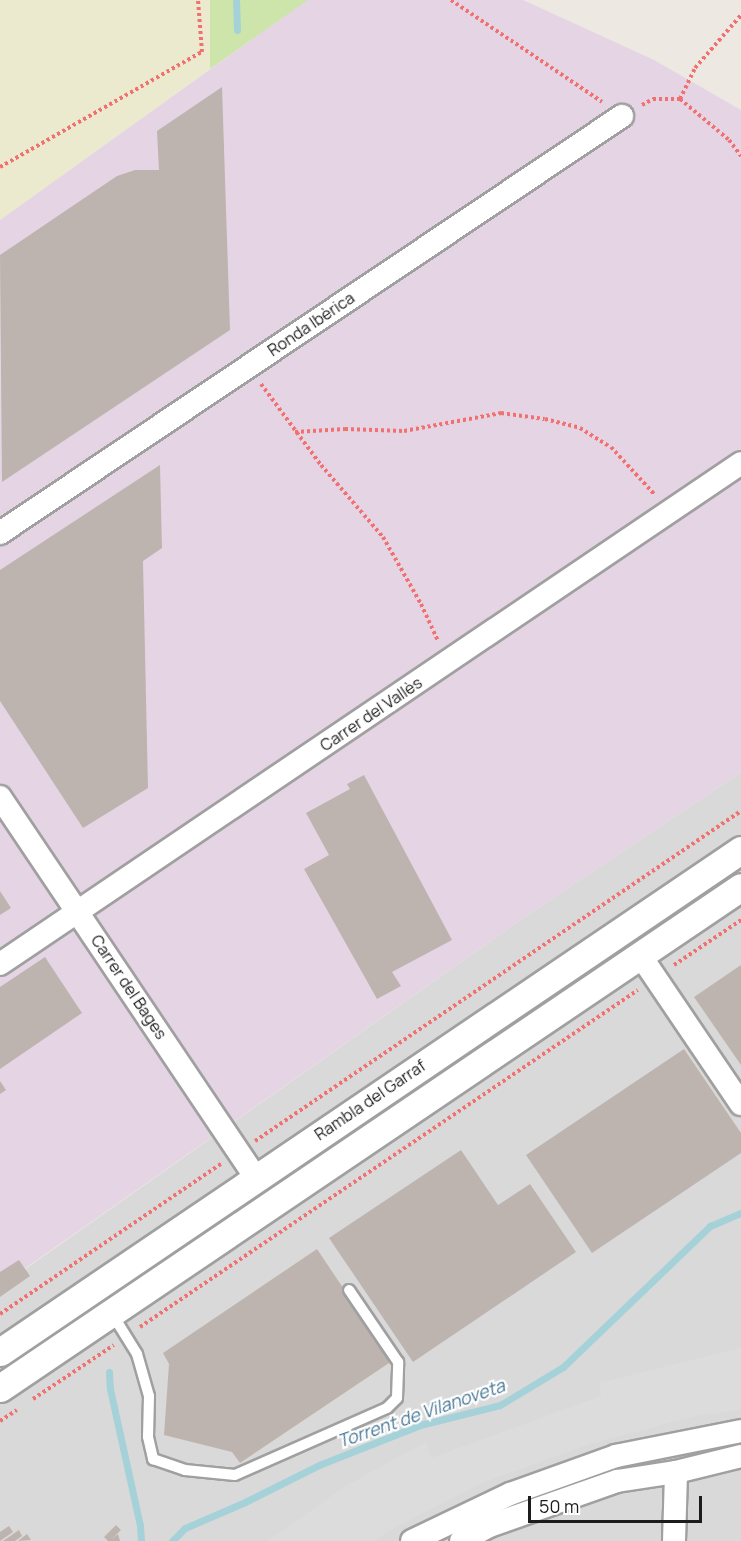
<!DOCTYPE html>
<meta charset="utf-8">
<style>
body{margin:0}
#map{position:relative;width:741px;height:1541px;overflow:hidden;background:#ede8e2;font-family:Manrope,sans-serif}
div>[style]{position:absolute}
.residential>*{inset:0;background:#dad9d9}
.industrial>*{inset:0;background:#e5d5e4}
.farmland>*{inset:0;background:#ebeace}
.grass>*{inset:0;background:#cde4ab}
.parking>*{inset:0;background:#dcdcdc}
.stream>*{height:7px;margin:-3.5px;padding:0 3.5px;transform-origin:3.5px;border-radius:3.5px;background:#a5d2d8}
.building>*{inset:0;background:#bdb4af;transform-origin:0 0}
.path>*{height:4px;margin-top:-2px;transform-origin:0;background:repeating-linear-gradient(90deg,#f07170 0 3px,transparent 0 6px)}
.roads{filter:drop-shadow(2px 0 #a0a0a0) drop-shadow(-2px 0 #a0a0a0) drop-shadow(0 2px #a0a0a0) drop-shadow(0 -2px #a0a0a0)}
.service>*{height:10px;margin:-5px;padding:0 5px;transform-origin:5px;border-radius:5px;background:#fff}
.minor>*{height:22px;margin:-11px;padding:0 11px;transform-origin:11px;border-radius:11px;background:#fff}
.tertiary>*{height:27px;margin:-13.5px;padding:0 13.5px;transform-origin:13.5px;border-radius:13.5px;background:#fff}
span{translate:-50% -50%;white-space:nowrap;text-align:center;line-height:1.15;-webkit-text-stroke:4.5px #fff;paint-order:stroke}
.street-label{font-size:16px;color:#1c1c1c}
.water-label{font-size:18px;color:#4a7896;font-style:italic}
.scale{position:absolute;left:528px;top:1496px;width:174px;height:27px;box-sizing:border-box;border:3px solid #1c1c1c;border-top:0;padding-left:8px;font-size:18px;line-height:21px;white-space:nowrap;color:#1c1c1c;-webkit-text-stroke:4px #fff;paint-order:stroke}
</style>
<div id="map">
<div class="residential">
<div style="clip-path:polygon(741px 772px,741px 1541px,0 1541px,0 1287px,522px 919px)"></div>
</div>
<div class="industrial">
<div style="clip-path:polygon(307px 0,523px 0,654px 60px,741px 110px,741px 772px,522px 919px,0 1286px,0 220px)"></div>
</div>
<div class="farmland">
<div style="clip-path:polygon(0 0,210px 0,210px 69px,0 220px)"></div>
</div>
<div class="grass">
<div style="clip-path:polygon(210px 0,308px 0,210px 69px)"></div>
</div>
<div class="parking">
<div style="clip-path:polygon(741px 1348px,741px 1410px,695px 1416px,587px 1445px,482px 1483px,388px 1531px,375px 1541px,268px 1541px,344px 1487px,426px 1442px,431px 1458px,601px 1396px,599px 1383px)"></div>
</div>
<div class="stream">
<div style="left:236px;top:0;width:30px;rotate:88deg"></div>
<div style="left:109px;top:1372px;width:17px;rotate:87deg"></div>
<div style="left:110px;top:1389px;width:140px;rotate:77.6deg"></div>
<div style="left:140px;top:1526px;width:15px;rotate:86deg"></div>
<div style="left:172px;top:1541px;width:18px;rotate:-45deg"></div>
<div style="left:185px;top:1528px;width:65px;rotate:-23.4deg"></div>
<div style="left:245px;top:1502px;width:83px;rotate:-26.6deg"></div>
<div style="left:319px;top:1465px;width:109px;rotate:-21.6deg"></div>
<div style="left:420px;top:1425px;width:82px;rotate:-14deg"></div>
<div style="left:500px;top:1405px;width:74px;rotate:-31.1deg"></div>
<div style="left:563px;top:1367px;width:204px;rotate:-43.8deg"></div>
<div style="left:710px;top:1226px;width:34px;rotate:-23deg"></div>
</div>
<div class="building">
<div style="clip-path:polygon(222px 87px,230px 330px,2px 482px,0 255px,117px 176px,135px 170px,159px 170px,157px 131px)"></div>
<div style="clip-path:polygon(160px 465px,162px 548px,143px 561px,148px 788px,83px 828px,0 701px,0 570px)"></div>
<div style="clip-path:polygon(364px 775px,452px 940px,392px 972px,401px 986px,377px 999px,304px 869px,329px 855px,306px 813px,350px 789px,347px 784px)"></div>
<div style="clip-path:polygon(0 891px,11px 908px,0 915px)"></div>
<div style="clip-path:polygon(45px 957px,82px 1013px,0 1069px,0 987px)"></div>
<div style="clip-path:polygon(741px 965px,741px 1065px,694px 997px)"></div>
<div style="clip-path:polygon(684px 1049px,741px 1133px,741px 1153px,592px 1253px,526px 1155px)"></div>
<div style="clip-path:polygon(0 1081px,6px 1090px,0 1094px)"></div>
<div style="clip-path:polygon(461px 1150px,498px 1205px,530px 1184px,576px 1252px,413px 1362px,329px 1238px)"></div>
<div style="clip-path:polygon(317px 1249px,392px 1361px,240px 1463px,232px 1452px,164px 1435px,169px 1364px,163px 1353px)"></div>
<div style="clip-path:polygon(19px 1260px,30px 1276px,0 1297px,0 1272px)"></div>
<div style="left:116px;top:1525px;width:7px;height:17px;rotate:45deg"></div>
<div style="clip-path:polygon(9px 1526px,13px 1532px,0 1541px,0 1532px)"></div>
<div style="clip-path:polygon(19px 1530px,22px 1536px,15px 1541px,3px 1541px)"></div>
<div style="clip-path:polygon(27px 1534px,31px 1540px,18px 1541px)"></div>
<div style="clip-path:polygon(118px 1534px,120px 1541px,109px 1541px)"></div>
</div>
<div class="path">
<div style="left:451px;top:0;width:182px;rotate:34deg"></div>
<div style="left:680px;top:99px;width:34px;rotate:-64deg"></div>
<div style="left:695px;top:68px;width:70px;rotate:-49deg"></div>
<div style="left:642px;top:105px;width:13px;rotate:-29deg"></div>
<div style="left:653px;top:99px;width:27px"></div>
<div style="left:680px;top:99px;width:64px;rotate:39.9deg"></div>
<div style="left:729px;top:140px;width:20px;rotate:53deg"></div>
<div style="left:0;top:167px;width:232px;rotate:-29.7deg"></div>
<div style="left:202px;top:52px;width:52px;rotate:-94.4deg"></div>
<div style="left:261px;top:384px;width:101px;rotate:53.5deg"></div>
<div style="left:321px;top:465px;width:95px;rotate:49.3deg"></div>
<div style="left:383px;top:537px;width:77px;rotate:60.4deg"></div>
<div style="left:421px;top:604px;width:41px;rotate:65.3deg"></div>
<div style="left:295px;top:432px;width:50px;rotate:-3.4deg"></div>
<div style="left:345px;top:429px;width:59px;rotate:1.9deg"></div>
<div style="left:404px;top:431px;width:99px;rotate:-10.5deg"></div>
<div style="left:501px;top:413px;width:44px;rotate:7.8deg"></div>
<div style="left:545px;top:419px;width:36px;rotate:14deg"></div>
<div style="left:580px;top:428px;width:36px;rotate:32deg"></div>
<div style="left:611px;top:447px;width:65px;rotate:47.5deg"></div>
<div style="left:674px;top:965px;width:81px;rotate:-33.9deg"></div>
<div style="left:255px;top:1141px;width:587px;rotate:-34.18deg"></div>
<div style="left:0;top:1314px;width:268px;rotate:-34.2deg"></div>
<div style="left:140px;top:1327px;width:601px;rotate:-34.09deg"></div>
<div style="left:33px;top:1399px;width:97px;rotate:-33.7deg"></div>
<div style="left:0;top:1421px;width:20px;rotate:-33deg"></div>
</div>
<div class="roads">
<div class="service">
<div style="left:111px;top:1312px;width:49px;rotate:58.2deg"></div>
<div style="left:137px;top:1354px;width:44px;rotate:74.1deg"></div>
<div style="left:149px;top:1396px;width:41px;rotate:91.4deg"></div>
<div style="left:148px;top:1437px;width:23px;rotate:77deg"></div>
<div style="left:153px;top:1459px;width:34px;rotate:19deg"></div>
<div style="left:185px;top:1470px;width:50px;rotate:5.7deg"></div>
<div style="left:235px;top:1475px;width:166px;rotate:-23.8deg"></div>
<div style="left:387px;top:1408px;width:14px;rotate:-45deg"></div>
<div style="left:397px;top:1398px;width:36px;rotate:-88deg"></div>
<div style="left:398px;top:1362px;width:87px;rotate:-124.2deg"></div>
</div>
<div class="minor">
<div style="left:0;top:533px;width:749px;rotate:-33.84deg"></div>
<div style="left:0;top:797px;width:459px;rotate:56.1deg"></div>
<div style="left:640px;top:955px;width:180px;rotate:55.9deg"></div>
<div style="left:0;top:964px;width:894px;rotate:-34.06deg"></div>
<div style="left:412px;top:1541px;width:109px;rotate:-25.6deg"></div>
<div style="left:510px;top:1494px;width:113px;rotate:-19.7deg"></div>
<div style="left:616px;top:1456px;width:127px;rotate:-11.3deg"></div>
<div style="left:461px;top:1541px;width:32px;rotate:-28deg"></div>
<div style="left:489px;top:1526px;width:136px;rotate:-19.4deg"></div>
<div style="left:617px;top:1481px;width:60px;rotate:-8.7deg"></div>
<div style="left:676px;top:1472px;width:67px;rotate:-13.8deg"></div>
<div style="left:674px;top:1541px;width:69px;rotate:-88.3deg"></div>
</div>
<div class="tertiary">
<div style="left:0;top:1352px;width:895px;rotate:-34.12deg"></div>
<div style="left:0;top:1388px;width:894px;rotate:-34.06deg"></div>
</div>
</div>
<div class="street-label">
<span style="left:311px;top:324px;rotate:-34deg">Ronda Ibèrica</span>
<span style="left:371px;top:714px;rotate:-34deg">Carrer del Vallès</span>
<span style="left:129px;top:987px;rotate:56deg">Carrer del Bages</span>
<span style="left:370px;top:1100px;rotate:-34deg">Rambla del Garraf</span>
</div>
<div class="water-label">
<span style="left:421px;top:1413px;rotate:-19deg">Torrent de Vilanoveta</span>
</div>
<div class="scale">50 m</div>
</div>
